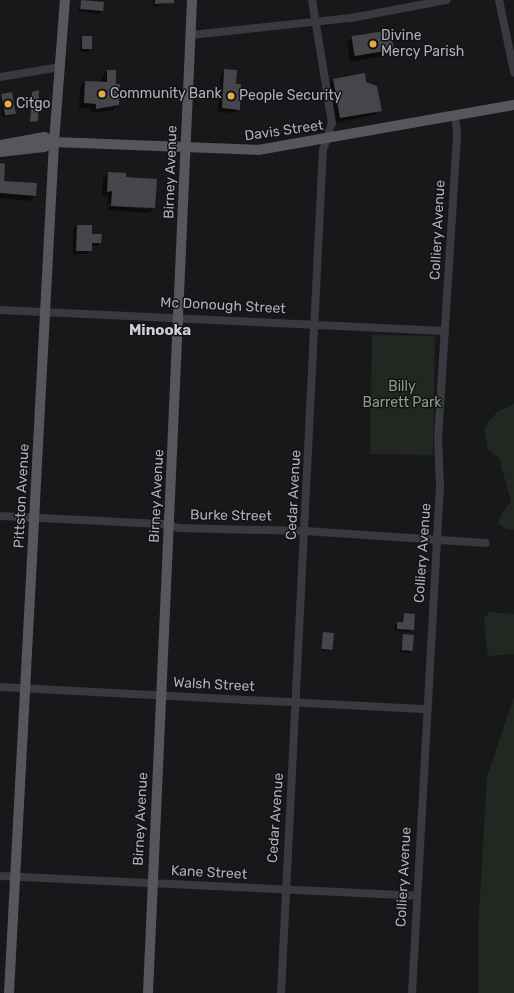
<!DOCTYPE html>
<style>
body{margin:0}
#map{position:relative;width:514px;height:993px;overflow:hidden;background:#18181a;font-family:Rubik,sans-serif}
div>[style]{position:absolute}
.green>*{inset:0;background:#202821;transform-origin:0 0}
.shadow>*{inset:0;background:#0007}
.building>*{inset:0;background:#45464a;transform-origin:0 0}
.minor>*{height:8px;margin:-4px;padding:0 4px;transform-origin:4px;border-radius:4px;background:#393a3f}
.major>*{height:10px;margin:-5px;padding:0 5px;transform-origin:5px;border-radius:5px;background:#55575d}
.dots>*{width:11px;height:11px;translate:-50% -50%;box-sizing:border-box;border:2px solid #131315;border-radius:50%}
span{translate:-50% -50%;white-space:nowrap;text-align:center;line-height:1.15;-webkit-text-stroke:3px #131315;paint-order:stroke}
.poi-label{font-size:14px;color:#abb0b9}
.left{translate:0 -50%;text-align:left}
.street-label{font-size:14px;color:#abb0b9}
.park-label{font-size:14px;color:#84a285}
.neighbourhood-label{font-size:15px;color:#ccced5;font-weight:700}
</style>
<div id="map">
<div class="green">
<div style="left:372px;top:335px;width:63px;height:119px;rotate:1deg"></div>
<div style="clip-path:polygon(514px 404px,514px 530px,506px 529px,498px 523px,502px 512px,511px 502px,499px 458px,488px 450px,484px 428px,497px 412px)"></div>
<div style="clip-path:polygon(490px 612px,514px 614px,514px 654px,488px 656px,484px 618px)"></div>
<div style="clip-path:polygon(514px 696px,514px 993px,478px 993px,479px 912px,487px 777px)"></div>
</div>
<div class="shadow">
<div style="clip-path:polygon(82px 0,102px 11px,99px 14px,78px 11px)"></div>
<div style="clip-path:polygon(153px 0,173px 0,173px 3px,153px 6px)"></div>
<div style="clip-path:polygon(82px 37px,90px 50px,88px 52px,79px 52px)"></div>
<div style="clip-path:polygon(352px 38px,393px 50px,388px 55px,350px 62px,347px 43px)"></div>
<div style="clip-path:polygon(224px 70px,235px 85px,239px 109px,235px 113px,218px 112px,221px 74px)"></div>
<div style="clip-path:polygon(107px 71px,115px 85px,118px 105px,113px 110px,91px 113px,91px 109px,79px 108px,80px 87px,85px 82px,102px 83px,102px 76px)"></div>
<div style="clip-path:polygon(333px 80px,365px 82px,381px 110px,375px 115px,335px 123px,328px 85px)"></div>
<div style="clip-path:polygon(1px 95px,15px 113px,12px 116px,2px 117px)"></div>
<div style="clip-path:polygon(0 164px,3px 182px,35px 196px,30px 201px,0 198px)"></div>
<div style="clip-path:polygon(108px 173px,125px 178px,156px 180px,154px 208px,149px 213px,107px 210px,107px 206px,151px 209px,151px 207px,107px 204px,108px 195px,102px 196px,103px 178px)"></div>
<div style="clip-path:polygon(77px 226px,100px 242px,97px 246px,91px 246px,87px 254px,73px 254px,73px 229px)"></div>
<div style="clip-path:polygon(404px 614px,414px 615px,410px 632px,395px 631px,395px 625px,401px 623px)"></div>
<div style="clip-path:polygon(324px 633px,332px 649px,330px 651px,321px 651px)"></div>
<div style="clip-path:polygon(404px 635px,412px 651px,410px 653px,400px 652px)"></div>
</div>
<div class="building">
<div style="left:81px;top:0;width:23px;height:9px;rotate:5deg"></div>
<div style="clip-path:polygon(155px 0,174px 0,174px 3px,155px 4px)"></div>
<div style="left:391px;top:30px;width:20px;height:40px;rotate:81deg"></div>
<div style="left:82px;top:36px;width:10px;height:13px"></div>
<div style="clip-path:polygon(224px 69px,237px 70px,236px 84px,241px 84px,240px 110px,222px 108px)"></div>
<div style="clip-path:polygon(107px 70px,116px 70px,116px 84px,120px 84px,119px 105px,96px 109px,96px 104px,84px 103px,85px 81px,107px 82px)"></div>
<div style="clip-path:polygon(365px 73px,366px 82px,377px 86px,382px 111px,340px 118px,333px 79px)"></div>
<div style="clip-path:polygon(39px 90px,38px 121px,30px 122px,32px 92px)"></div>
<div style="left:12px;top:92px;width:22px;height:11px;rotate:80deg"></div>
<div style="clip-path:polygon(0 163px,5px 164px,4px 181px,37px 183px,36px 196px,0 193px)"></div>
<div style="clip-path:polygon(108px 172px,126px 173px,126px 177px,157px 179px,155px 208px,111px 206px,112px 191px,107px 192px)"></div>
<div style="clip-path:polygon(77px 225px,92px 225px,92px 234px,102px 234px,101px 243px,92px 243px,92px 251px,76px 251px)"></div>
<div style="clip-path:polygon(404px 613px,415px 614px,414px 630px,397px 629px,397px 622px,403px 622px)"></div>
<div style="left:323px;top:632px;width:11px;height:17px;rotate:5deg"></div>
<div style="left:403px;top:634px;width:11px;height:16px;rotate:5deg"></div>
</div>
<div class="minor">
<div style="left:499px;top:0;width:74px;rotate:78.2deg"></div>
<div style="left:191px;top:35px;width:161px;rotate:-6.1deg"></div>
<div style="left:351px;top:18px;width:97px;rotate:-10.7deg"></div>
<div style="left:0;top:77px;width:61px;rotate:-9.5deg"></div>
<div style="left:0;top:310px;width:445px;rotate:2.7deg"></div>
<div style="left:0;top:516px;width:162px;rotate:2.8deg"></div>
<div style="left:162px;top:524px;width:17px;rotate:13deg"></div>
<div style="left:179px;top:528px;width:126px;rotate:1.4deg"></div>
<div style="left:305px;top:531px;width:181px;rotate:3.8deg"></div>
<div style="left:0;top:687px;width:427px;rotate:3deg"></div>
<div style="left:0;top:876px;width:417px;rotate:2.7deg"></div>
<div style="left:281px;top:993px;width:844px;rotate:-87.15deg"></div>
<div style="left:323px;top:150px;width:28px;rotate:-72deg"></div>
<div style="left:332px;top:123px;width:125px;rotate:-99.2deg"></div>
<div style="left:412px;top:993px;width:508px;rotate:-86.84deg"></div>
<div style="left:440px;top:486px;width:47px;rotate:-92.4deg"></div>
<div style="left:438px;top:439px;width:307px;rotate:-86.4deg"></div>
<div style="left:457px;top:133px;width:18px;rotate:-96deg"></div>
</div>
<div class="major">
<div style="left:0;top:145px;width:45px;rotate:-10.3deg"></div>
<div style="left:44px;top:137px;width:11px;rotate:27deg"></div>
<div style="left:54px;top:142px;width:204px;rotate:2.2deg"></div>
<div style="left:258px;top:150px;width:260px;rotate:-10deg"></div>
<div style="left:0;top:152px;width:44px;rotate:-6.5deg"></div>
<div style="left:44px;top:147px;width:11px;rotate:-27deg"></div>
<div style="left:9px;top:993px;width:852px;rotate:-86.97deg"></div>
<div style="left:54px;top:142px;width:142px;rotate:-85.6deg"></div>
<div style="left:148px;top:993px;width:994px;rotate:-87.46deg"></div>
</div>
<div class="dots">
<div style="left:373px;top:44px;background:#e6ab44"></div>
<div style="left:102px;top:94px;background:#e6ab44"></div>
<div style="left:231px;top:96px;background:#e6ab44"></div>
<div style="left:8px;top:104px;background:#e6ab44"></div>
</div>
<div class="poi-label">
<span class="left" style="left:381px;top:44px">Divine<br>Mercy Parish</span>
<span class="left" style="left:110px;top:94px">Community Bank</span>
<span class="left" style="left:239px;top:96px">People Security</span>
<span class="left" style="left:16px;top:104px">Citgo</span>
</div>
<div class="street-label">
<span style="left:284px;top:131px;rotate:-8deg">Davis Street</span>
<span style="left:171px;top:172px;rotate:-88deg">Birney Avenue</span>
<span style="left:438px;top:230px;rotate:-87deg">Colliery Avenue</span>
<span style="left:223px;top:306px;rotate:3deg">Mc Donough Street</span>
<span style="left:294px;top:495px;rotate:-87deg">Cedar Avenue</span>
<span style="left:22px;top:496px;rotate:-87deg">Pittston Avenue</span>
<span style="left:157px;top:496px;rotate:-87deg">Birney Avenue</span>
<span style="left:231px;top:516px;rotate:1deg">Burke Street</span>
<span style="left:423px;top:553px;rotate:-86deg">Colliery Avenue</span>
<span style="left:214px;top:685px;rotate:3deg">Walsh Street</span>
<span style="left:276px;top:818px;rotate:-86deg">Cedar Avenue</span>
<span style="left:141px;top:819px;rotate:-87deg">Birney Avenue</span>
<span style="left:209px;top:873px;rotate:3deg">Kane Street</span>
<span style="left:404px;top:877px;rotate:-87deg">Colliery Avenue</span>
</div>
<div class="park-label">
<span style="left:402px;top:395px">Billy<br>Barrett Park</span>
</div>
<div class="neighbourhood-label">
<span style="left:160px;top:331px">Minooka</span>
</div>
</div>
